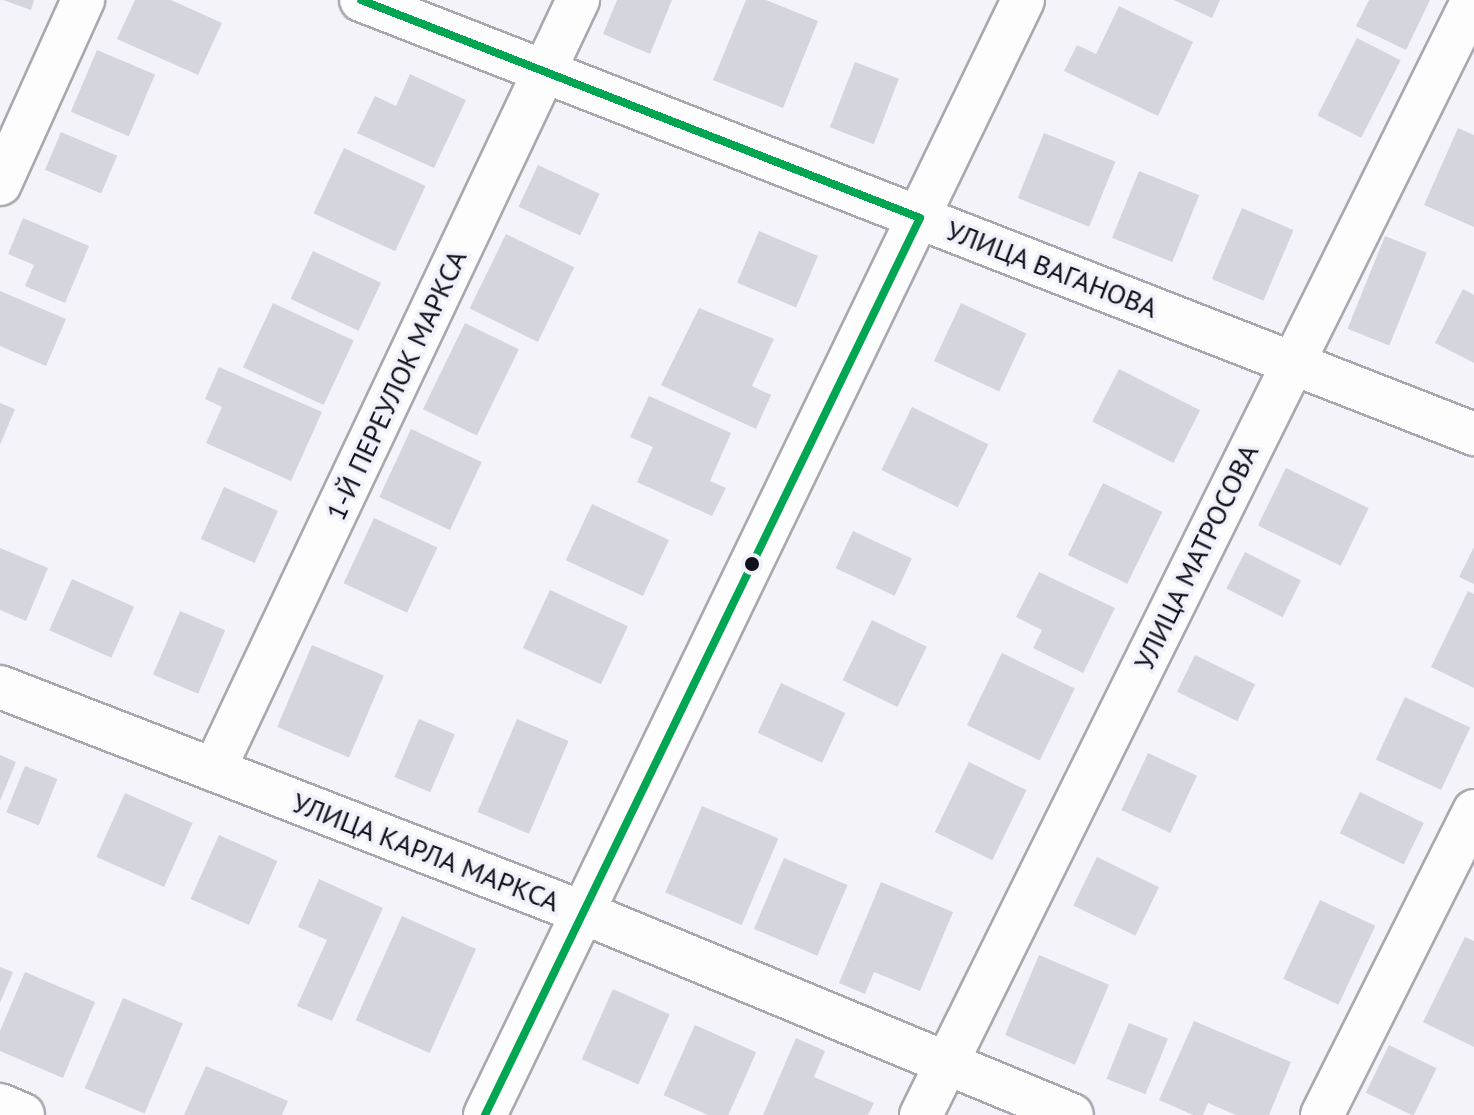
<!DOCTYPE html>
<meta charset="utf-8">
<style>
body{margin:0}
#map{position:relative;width:1474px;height:1115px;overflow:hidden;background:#f3f3f9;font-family:"PT Sans",sans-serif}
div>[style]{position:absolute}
.building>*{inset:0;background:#d5d5dd;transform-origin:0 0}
.roads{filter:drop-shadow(2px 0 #a8a9b0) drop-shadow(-2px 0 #a8a9b0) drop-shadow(0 2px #a8a9b0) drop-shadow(0 -2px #a8a9b0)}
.minor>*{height:42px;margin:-21px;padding:0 21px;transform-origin:21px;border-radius:21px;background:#fdfdfe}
.bus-1>*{height:8px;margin:-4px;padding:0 4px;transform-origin:4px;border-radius:4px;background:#00a651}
.dots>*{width:22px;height:22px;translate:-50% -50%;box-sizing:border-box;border:4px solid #f1f1fb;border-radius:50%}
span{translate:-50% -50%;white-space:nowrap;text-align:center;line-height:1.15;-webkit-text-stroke:7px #f1f1fb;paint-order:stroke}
.street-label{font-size:28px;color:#111119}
</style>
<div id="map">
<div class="building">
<div style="clip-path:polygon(3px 0,34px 0,31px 10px)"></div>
<div style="clip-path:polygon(135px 0,171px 0,222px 23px,198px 75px,117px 39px)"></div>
<div style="clip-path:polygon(617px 0,672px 0,650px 54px,603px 34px)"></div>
<div style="clip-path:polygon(746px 0,766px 0,818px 21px,783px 108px,713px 80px)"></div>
<div style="clip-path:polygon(1174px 0,1220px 0,1212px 18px)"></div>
<div style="clip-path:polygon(1369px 0,1430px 0,1406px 50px,1356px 26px)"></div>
<div style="clip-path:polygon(1119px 6px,1193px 42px,1158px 116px,1064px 71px,1077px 45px,1096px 54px)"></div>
<div style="left:1357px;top:38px;width:49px;height:87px;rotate:27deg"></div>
<div style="left:97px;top:50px;width:63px;height:67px;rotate:23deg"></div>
<div style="left:855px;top:62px;width:47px;height:70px;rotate:21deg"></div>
<div style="clip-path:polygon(410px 74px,466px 100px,434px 168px,357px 133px,375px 96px,396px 106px)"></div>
<div style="clip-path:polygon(1458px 128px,1474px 135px,1474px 227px,1424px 205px)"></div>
<div style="left:61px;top:132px;width:61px;height:41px;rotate:23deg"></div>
<div style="left:1044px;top:133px;width:77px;height:70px;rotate:22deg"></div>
<div style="left:344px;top:148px;width:90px;height:72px;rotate:25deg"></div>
<div style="left:538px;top:165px;width:68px;height:46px;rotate:25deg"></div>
<div style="left:1139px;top:171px;width:65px;height:72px;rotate:22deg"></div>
<div style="left:1242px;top:208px;width:56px;height:77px;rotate:23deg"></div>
<div style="clip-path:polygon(23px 218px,89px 246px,65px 303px,25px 286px,34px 265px,8px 254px)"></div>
<div style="left:759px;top:231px;width:64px;height:56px;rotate:23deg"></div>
<div style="left:506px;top:234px;width:76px;height:83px;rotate:26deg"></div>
<div style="left:1385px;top:236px;width:45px;height:100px;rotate:22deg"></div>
<div style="left:313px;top:251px;width:75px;height:53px;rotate:25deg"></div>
<div style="clip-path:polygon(1463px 289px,1474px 295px,1474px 363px,1435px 343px)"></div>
<div style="clip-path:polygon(0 291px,66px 319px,46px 366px,0 346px)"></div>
<div style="left:273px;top:303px;width:89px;height:71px;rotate:25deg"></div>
<div style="left:961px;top:303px;width:72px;height:64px;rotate:25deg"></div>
<div style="clip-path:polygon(699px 308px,774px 339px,752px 386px,771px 395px,756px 429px,661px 385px)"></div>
<div style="left:465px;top:323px;width:60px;height:96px;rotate:26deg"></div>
<div style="clip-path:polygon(219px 367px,322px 412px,291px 481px,206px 443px,222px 407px,205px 399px)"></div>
<div style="left:1119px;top:369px;width:91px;height:59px;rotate:27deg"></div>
<div style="clip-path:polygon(649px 396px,731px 433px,710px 481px,726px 488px,712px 516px,637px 482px,653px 447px,630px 437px)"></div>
<div style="clip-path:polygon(0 403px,15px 409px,0 445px)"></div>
<div style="left:912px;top:407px;width:85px;height:70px;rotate:26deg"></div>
<div style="left:411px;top:429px;width:78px;height:75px;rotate:25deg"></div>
<div style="left:1286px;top:468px;width:92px;height:64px;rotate:26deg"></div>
<div style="left:1103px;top:483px;width:66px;height:80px;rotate:26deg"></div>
<div style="left:224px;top:487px;width:59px;height:57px;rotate:24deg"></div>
<div style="left:592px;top:504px;width:85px;height:62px;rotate:25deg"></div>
<div style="left:374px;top:518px;width:70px;height:72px;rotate:25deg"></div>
<div style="left:853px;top:531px;width:65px;height:41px;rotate:25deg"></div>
<div style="clip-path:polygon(1474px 547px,1474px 584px,1459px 577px)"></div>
<div style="clip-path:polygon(0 548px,48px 568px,26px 621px,0 610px)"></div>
<div style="left:1245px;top:552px;width:63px;height:41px;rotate:27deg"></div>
<div style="clip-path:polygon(1039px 572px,1115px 608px,1083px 673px,1033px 648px,1042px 630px,1016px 617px)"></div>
<div style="left:72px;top:579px;width:68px;height:56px;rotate:24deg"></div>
<div style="left:550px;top:590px;width:86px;height:64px;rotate:25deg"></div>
<div style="clip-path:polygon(1468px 591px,1474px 594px,1474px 688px,1431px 667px)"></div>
<div style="left:180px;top:611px;width:49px;height:69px;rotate:23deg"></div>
<div style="left:872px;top:620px;width:61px;height:67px;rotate:26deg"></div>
<div style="left:312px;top:645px;width:78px;height:89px;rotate:23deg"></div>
<div style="left:1002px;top:653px;width:81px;height:80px;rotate:26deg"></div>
<div style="left:1195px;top:655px;width:67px;height:41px;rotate:26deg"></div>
<div style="left:781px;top:683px;width:71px;height:55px;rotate:25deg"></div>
<div style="left:1405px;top:697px;width:72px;height:69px;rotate:25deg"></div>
<div style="left:419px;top:719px;width:39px;height:63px;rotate:23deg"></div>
<div style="left:517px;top:719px;width:56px;height:101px;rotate:23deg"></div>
<div style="left:1148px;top:753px;width:54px;height:63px;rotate:25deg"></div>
<div style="clip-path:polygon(0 755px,16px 762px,0 801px)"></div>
<div style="left:969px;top:762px;width:64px;height:78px;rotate:26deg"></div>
<div style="left:25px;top:766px;width:35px;height:50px;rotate:22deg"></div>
<div style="left:1360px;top:792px;width:71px;height:46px;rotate:26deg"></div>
<div style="left:125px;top:793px;width:74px;height:70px;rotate:24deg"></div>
<div style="left:702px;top:806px;width:83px;height:94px;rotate:23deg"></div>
<div style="left:219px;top:835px;width:64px;height:70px;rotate:24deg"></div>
<div style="left:1097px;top:857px;width:69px;height:54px;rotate:26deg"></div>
<div style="left:784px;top:858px;width:69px;height:77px;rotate:23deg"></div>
<div style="clip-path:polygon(319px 879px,383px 908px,332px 1021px,297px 1006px,327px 940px,298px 927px)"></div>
<div style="clip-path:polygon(881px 882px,953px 912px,920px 991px,874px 972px,865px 994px,839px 983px)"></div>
<div style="left:1320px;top:900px;width:61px;height:87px;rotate:25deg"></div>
<div style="left:402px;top:916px;width:81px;height:114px;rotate:24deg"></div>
<div style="clip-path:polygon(1465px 937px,1474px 941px,1474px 1047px,1423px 1022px)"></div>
<div style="left:1039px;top:955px;width:76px;height:87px;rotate:23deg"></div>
<div style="clip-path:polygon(0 967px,13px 972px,0 1003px)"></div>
<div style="clip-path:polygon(25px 972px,95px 1002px,63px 1078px,0 1051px,0 1031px)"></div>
<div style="left:613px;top:989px;width:62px;height:77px;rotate:24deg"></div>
<div style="left:123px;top:998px;width:65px;height:98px;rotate:23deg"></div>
<div style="clip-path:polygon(1194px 1021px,1291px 1062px,1269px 1115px,1236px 1115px,1208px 1103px,1203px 1115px,1193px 1115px,1159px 1100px)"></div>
<div style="left:1129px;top:1023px;width:42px;height:60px;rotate:22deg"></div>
<div style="left:695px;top:1025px;width:67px;height:77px;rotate:24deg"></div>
<div style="clip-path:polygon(796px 1038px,825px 1051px,814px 1077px,874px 1103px,868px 1115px,763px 1115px)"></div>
<div style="left:1389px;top:1045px;width:53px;height:53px;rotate:26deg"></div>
<div style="clip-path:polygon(206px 1066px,288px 1101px,282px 1115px,184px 1115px)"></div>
</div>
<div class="roads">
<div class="minor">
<div style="left:361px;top:0;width:1195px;rotate:21.3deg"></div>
<div style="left:0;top:184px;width:202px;rotate:-65.7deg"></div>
<div style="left:0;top:687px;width:626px;rotate:21.16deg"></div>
<div style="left:584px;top:913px;width:528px;rotate:22.49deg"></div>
<div style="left:214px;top:770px;width:852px;rotate:-64.7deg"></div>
<div style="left:0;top:1105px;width:25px;rotate:23deg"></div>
<div style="left:485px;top:1115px;width:1238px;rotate:-64.24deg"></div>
<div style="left:921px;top:1115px;width:1244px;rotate:-63.66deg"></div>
<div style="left:1322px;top:1115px;width:340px;rotate:-63.4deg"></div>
</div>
</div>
<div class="bus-1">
<div style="left:361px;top:0;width:600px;rotate:21.3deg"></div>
<div style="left:920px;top:218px;width:997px;rotate:115.87deg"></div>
</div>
<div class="dots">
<div style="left:752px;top:564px;background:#111119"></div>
</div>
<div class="street-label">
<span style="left:1052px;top:269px;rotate:21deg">УЛИЦА ВАГАНОВА</span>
<span style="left:396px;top:385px;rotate:-65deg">1-Й ПЕРЕУЛОК МАРКСА</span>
<span style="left:1196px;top:557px;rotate:-64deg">УЛИЦА МАТРОСОВА</span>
<span style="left:426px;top:852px;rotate:21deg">УЛИЦА КАРЛА МАРКСА</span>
</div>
</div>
